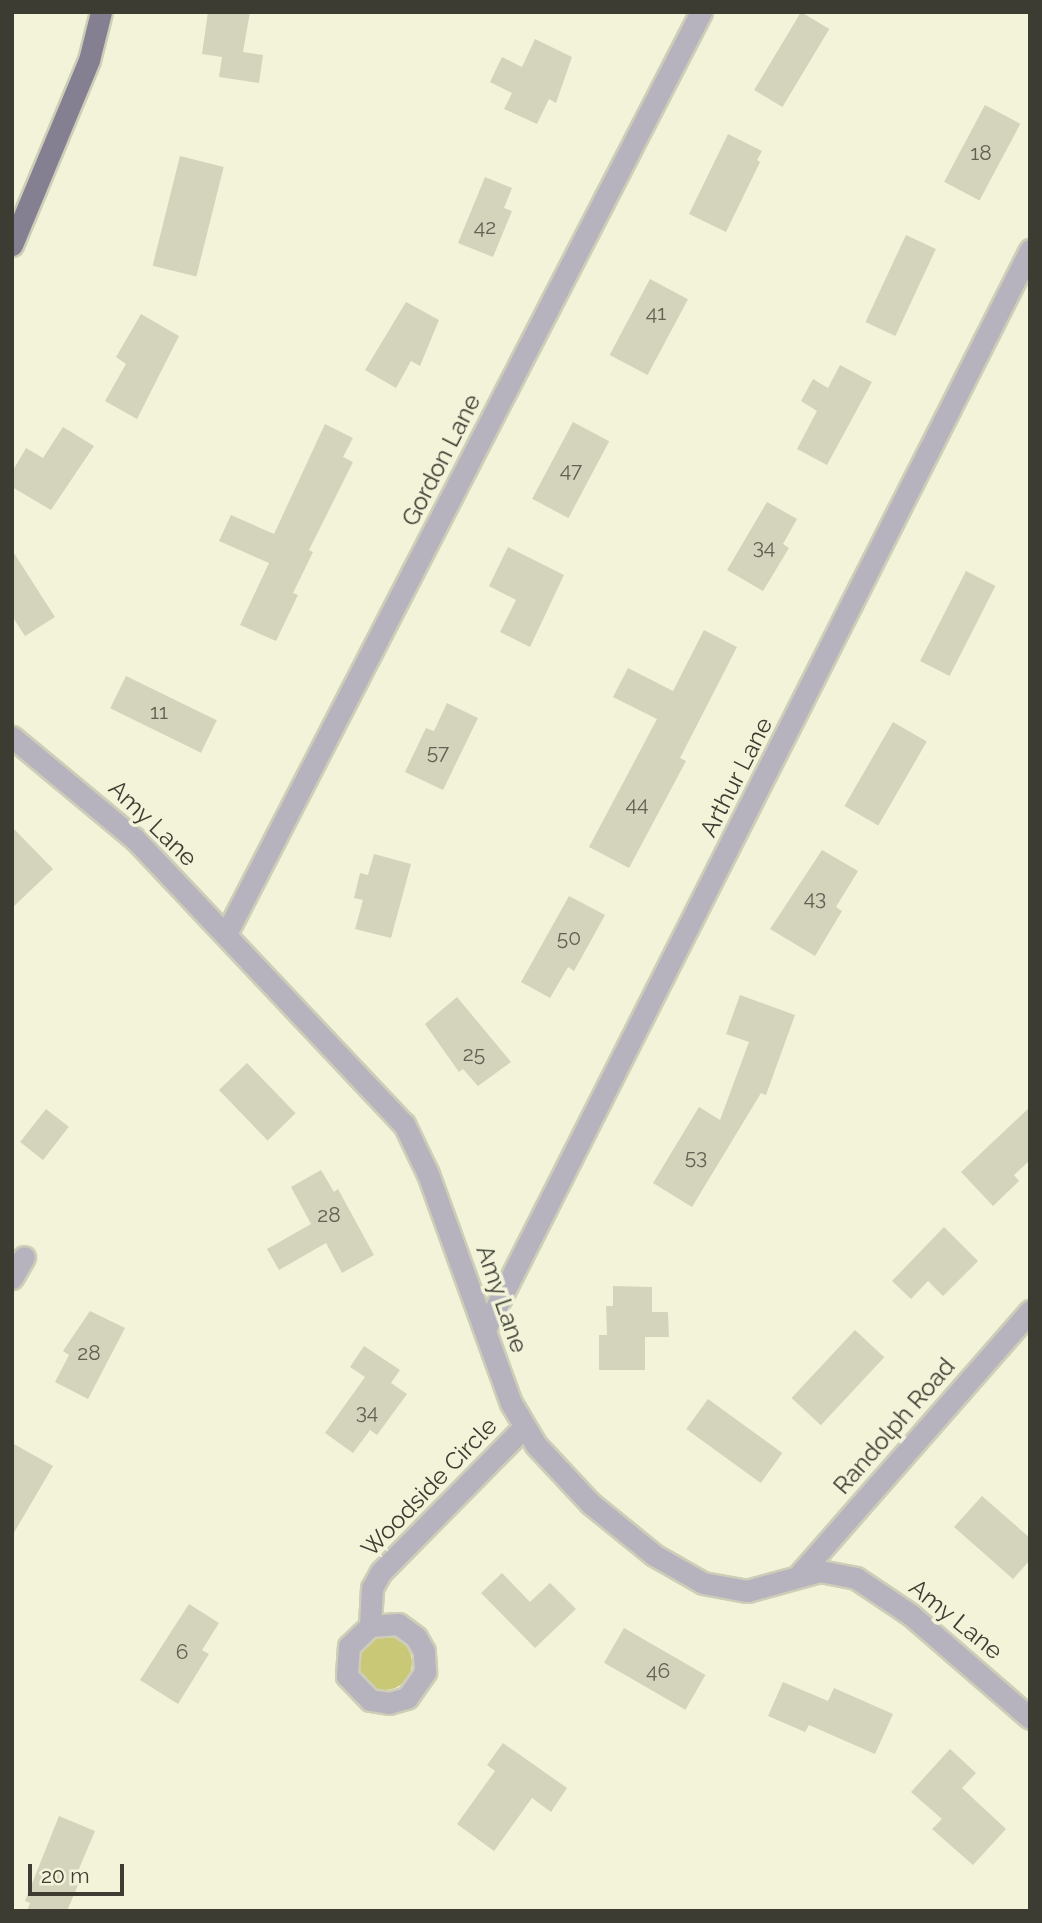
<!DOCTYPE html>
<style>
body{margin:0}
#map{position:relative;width:1042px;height:1923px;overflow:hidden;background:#f2f3d9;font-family:Raleway,sans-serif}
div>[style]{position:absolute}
.green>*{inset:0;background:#c8c877}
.round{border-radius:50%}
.building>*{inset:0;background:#d3d4bb;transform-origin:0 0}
.roads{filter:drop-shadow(2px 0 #ceceb8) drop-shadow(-2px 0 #ceceb8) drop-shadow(0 2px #ceceb8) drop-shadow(0 -2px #ceceb8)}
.minor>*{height:21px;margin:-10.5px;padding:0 10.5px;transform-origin:10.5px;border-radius:10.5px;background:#b6b3be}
.major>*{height:21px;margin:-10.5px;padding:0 10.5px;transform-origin:10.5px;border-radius:10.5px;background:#857f92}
span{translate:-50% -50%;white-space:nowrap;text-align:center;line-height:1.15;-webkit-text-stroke:7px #f2f3d9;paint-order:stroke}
.number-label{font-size:21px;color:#626254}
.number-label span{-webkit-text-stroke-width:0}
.street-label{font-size:24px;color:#3c3c32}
.frame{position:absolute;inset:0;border:14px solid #3c3c32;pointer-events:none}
.scale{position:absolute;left:28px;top:1864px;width:96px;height:32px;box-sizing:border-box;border:4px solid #3c3c32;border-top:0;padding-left:9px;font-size:21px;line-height:24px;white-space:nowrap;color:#3c3c32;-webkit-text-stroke:5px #f2f3d9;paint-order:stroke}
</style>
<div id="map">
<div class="green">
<div class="round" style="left:358px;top:1636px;width:54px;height:54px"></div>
</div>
<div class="building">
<div style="clip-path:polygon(208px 12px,250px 12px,243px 52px,263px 55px,259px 83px,219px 77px,222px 57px,202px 54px)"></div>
<div style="left:801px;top:12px;width:33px;height:91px;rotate:31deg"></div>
<div style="clip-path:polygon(535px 39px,572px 57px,556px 103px,549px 99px,537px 124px,504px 109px,512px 93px,490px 82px,502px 57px,522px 67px)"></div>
<div style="left:985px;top:105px;width:40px;height:87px;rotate:28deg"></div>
<div style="clip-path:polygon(728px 134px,762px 151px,757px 160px,760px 162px,726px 232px,689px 214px)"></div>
<div style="left:180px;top:156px;width:45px;height:113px;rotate:14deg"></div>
<div style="clip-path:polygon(485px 177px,512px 188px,504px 208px,512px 211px,493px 257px,458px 243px)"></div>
<div style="left:906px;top:235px;width:33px;height:96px;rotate:25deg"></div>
<div style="left:650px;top:279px;width:43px;height:86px;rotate:28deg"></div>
<div style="clip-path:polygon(406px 302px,439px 320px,420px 366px,411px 361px,396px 388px,365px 370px)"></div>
<div style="clip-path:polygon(141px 314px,179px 336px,137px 419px,105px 401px,126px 364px,116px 357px)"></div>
<div style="clip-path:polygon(840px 365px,872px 382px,827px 465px,797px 449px,817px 411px,801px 401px,813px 379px,828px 388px)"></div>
<div style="left:573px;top:422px;width:41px;height:87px;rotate:28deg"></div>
<div style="clip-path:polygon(325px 424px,353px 438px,343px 457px,353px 462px,309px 550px,313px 552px,293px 593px,298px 595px,276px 641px,240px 625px,269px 563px,219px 541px,231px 515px,274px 534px)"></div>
<div style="clip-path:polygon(63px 427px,94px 446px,51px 510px,12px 487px,12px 472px,26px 448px,43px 458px)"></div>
<div style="clip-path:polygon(767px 502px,797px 519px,783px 544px,789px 548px,763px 591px,727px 570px)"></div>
<div style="clip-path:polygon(508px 547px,564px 575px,530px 647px,500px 632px,516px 600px,489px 586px)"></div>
<div style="clip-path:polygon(12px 550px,55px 617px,25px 636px,12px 616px)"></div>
<div style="left:966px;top:571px;width:33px;height:101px;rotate:27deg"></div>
<div style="clip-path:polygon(704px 630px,737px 647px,680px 758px,686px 761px,629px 868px,589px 847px,657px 719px,613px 697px,628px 668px,673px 691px)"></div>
<div style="left:126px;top:676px;width:101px;height:36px;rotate:26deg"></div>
<div style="clip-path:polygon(447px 703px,478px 718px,443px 790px,405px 772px,426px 728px,434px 731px)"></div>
<div style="left:893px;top:722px;width:39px;height:97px;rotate:30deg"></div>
<div style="clip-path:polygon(12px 827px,53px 869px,12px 908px)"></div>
<div style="clip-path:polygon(822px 850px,858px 871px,836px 907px,842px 911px,815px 956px,770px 929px)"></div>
<div style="clip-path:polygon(374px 854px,411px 864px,391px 938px,355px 929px,363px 900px,354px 898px,360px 873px,368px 875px)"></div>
<div style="clip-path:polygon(569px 896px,605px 915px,574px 971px,568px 967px,550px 998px,521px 982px)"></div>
<div style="clip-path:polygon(740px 995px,795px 1015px,766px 1095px,761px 1093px,692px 1207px,653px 1183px,699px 1107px,720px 1120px,749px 1042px,726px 1034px)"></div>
<div style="clip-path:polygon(457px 997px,511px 1062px,478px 1086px,463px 1069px,459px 1072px,425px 1024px)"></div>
<div style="left:247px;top:1063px;width:70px;height:39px;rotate:46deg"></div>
<div style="clip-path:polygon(1030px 1107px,1030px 1160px,1014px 1175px,1019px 1181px,993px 1206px,961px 1172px)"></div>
<div style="left:46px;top:1109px;width:29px;height:42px;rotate:38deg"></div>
<div style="clip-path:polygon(321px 1170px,334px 1192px,338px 1189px,374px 1255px,342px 1273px,326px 1243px,279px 1270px,267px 1249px,311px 1224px,291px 1187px)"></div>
<div style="clip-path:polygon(944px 1227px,978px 1261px,943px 1296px,928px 1281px,911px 1299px,892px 1281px)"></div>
<div style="clip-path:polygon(613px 1286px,652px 1287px,652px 1312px,668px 1312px,669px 1337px,645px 1337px,645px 1370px,599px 1370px,599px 1335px,607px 1335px,606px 1306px,613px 1306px)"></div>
<div style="clip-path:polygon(90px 1311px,125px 1328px,88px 1399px,55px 1382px,69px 1355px,63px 1351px)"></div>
<div style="left:855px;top:1330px;width:40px;height:93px;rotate:43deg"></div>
<div style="clip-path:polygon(364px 1346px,400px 1370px,391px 1383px,407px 1394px,377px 1435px,370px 1430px,353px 1453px,325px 1433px,365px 1377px,350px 1367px)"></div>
<div style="left:708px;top:1399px;width:92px;height:37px;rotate:36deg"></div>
<div style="clip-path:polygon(12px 1443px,53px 1466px,12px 1536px)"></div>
<div style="clip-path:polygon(982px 1496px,1030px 1538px,1030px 1560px,1013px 1579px,954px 1527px)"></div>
<div style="clip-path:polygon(502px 1573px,530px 1602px,550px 1583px,576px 1609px,535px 1648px,481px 1593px)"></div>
<div style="clip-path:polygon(189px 1604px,219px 1623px,202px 1650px,209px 1654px,178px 1704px,140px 1680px)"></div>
<div style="left:624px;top:1628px;width:94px;height:40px;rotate:30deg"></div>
<div style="clip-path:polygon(783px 1682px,828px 1701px,834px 1688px,893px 1714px,875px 1754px,809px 1725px,805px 1732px,768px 1716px)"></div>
<div style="clip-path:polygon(503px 1743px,567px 1788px,551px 1812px,532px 1798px,494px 1851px,457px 1824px,495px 1771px,487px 1765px)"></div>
<div style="clip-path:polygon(950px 1749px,976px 1773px,962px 1788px,1006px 1829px,973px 1865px,932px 1829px,942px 1819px,911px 1792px)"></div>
<div style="clip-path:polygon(59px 1816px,95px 1831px,73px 1883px,78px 1885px,67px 1911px,27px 1911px,30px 1903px,25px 1901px)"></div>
</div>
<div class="roads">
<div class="minor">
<div style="left:12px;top:737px;width:160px;rotate:39.7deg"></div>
<div style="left:135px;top:839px;width:392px;rotate:46.7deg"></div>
<div style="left:404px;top:1124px;width:55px;rotate:64.4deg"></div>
<div style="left:428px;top:1174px;width:244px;rotate:70.1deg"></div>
<div style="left:511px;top:1403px;width:49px;rotate:59.2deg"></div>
<div style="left:536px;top:1445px;width:79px;rotate:47deg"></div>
<div style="left:590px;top:1503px;width:82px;rotate:39.1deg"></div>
<div style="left:654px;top:1555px;width:56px;rotate:29.7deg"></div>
<div style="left:703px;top:1583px;width:45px;rotate:10.3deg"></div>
<div style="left:747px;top:1591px;width:76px;rotate:-15.3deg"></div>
<div style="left:820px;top:1571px;width:37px;rotate:11deg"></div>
<div style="left:856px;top:1578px;width:66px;rotate:33.9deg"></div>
<div style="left:911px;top:1615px;width:157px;rotate:40.9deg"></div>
<div style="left:227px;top:932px;width:1035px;rotate:-62.74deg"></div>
<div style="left:12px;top:1278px;width:24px;rotate:-60deg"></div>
<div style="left:486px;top:1327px;width:1207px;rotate:-63.2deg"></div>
<div style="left:799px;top:1575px;width:351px;rotate:-48.8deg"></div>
<div style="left:370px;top:1626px;width:29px;rotate:136deg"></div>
<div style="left:349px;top:1646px;width:30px;rotate:94deg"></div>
<div style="left:347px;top:1676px;width:33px;rotate:46deg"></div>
<div style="left:370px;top:1700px;width:19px;rotate:9deg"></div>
<div style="left:389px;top:1703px;width:19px;rotate:-16deg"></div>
<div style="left:407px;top:1698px;width:32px;rotate:-55deg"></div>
<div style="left:425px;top:1672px;width:21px;rotate:-93deg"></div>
<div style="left:424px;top:1651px;width:16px;rotate:-120deg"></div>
<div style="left:416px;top:1637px;width:22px;rotate:-144deg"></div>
<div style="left:398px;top:1624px;width:28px;rotate:176deg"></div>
<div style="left:370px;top:1626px;width:38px;rotate:-87deg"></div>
<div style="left:372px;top:1588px;width:18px;rotate:-61deg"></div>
<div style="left:381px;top:1572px;width:204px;rotate:-45.4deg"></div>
</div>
<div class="major">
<div style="left:12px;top:245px;width:200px;rotate:-67.4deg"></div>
<div style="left:89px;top:60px;width:49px;rotate:-76deg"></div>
</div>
</div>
<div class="number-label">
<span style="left:981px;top:153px">18</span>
<span style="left:485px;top:227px">42</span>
<span style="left:656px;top:313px">41</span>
<span style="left:571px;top:470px">47</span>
<span style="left:764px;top:547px">34</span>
<span style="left:159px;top:712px">11</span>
<span style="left:438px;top:752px">57</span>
<span style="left:637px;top:804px">44</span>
<span style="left:815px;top:898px">43</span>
<span style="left:569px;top:938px">50</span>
<span style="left:474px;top:1054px">25</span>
<span style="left:696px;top:1157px">53</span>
<span style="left:329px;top:1215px">28</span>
<span style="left:89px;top:1353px">28</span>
<span style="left:367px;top:1412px">34</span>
<span style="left:182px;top:1652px">6</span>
<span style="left:658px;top:1671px">46</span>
</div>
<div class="street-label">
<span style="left:441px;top:460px;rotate:-63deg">Gordon Lane</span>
<span style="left:736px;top:777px;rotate:-63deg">Arthur Lane</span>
<span style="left:153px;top:823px;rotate:44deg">Amy Lane</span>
<span style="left:502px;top:1299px;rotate:71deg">Amy Lane</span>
<span style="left:894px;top:1426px;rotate:-49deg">Randolph Road</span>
<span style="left:429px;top:1487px;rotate:-46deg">Woodside Circle</span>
<span style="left:956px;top:1619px;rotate:39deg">Amy Lane</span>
</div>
<div class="frame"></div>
<div class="scale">20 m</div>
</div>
